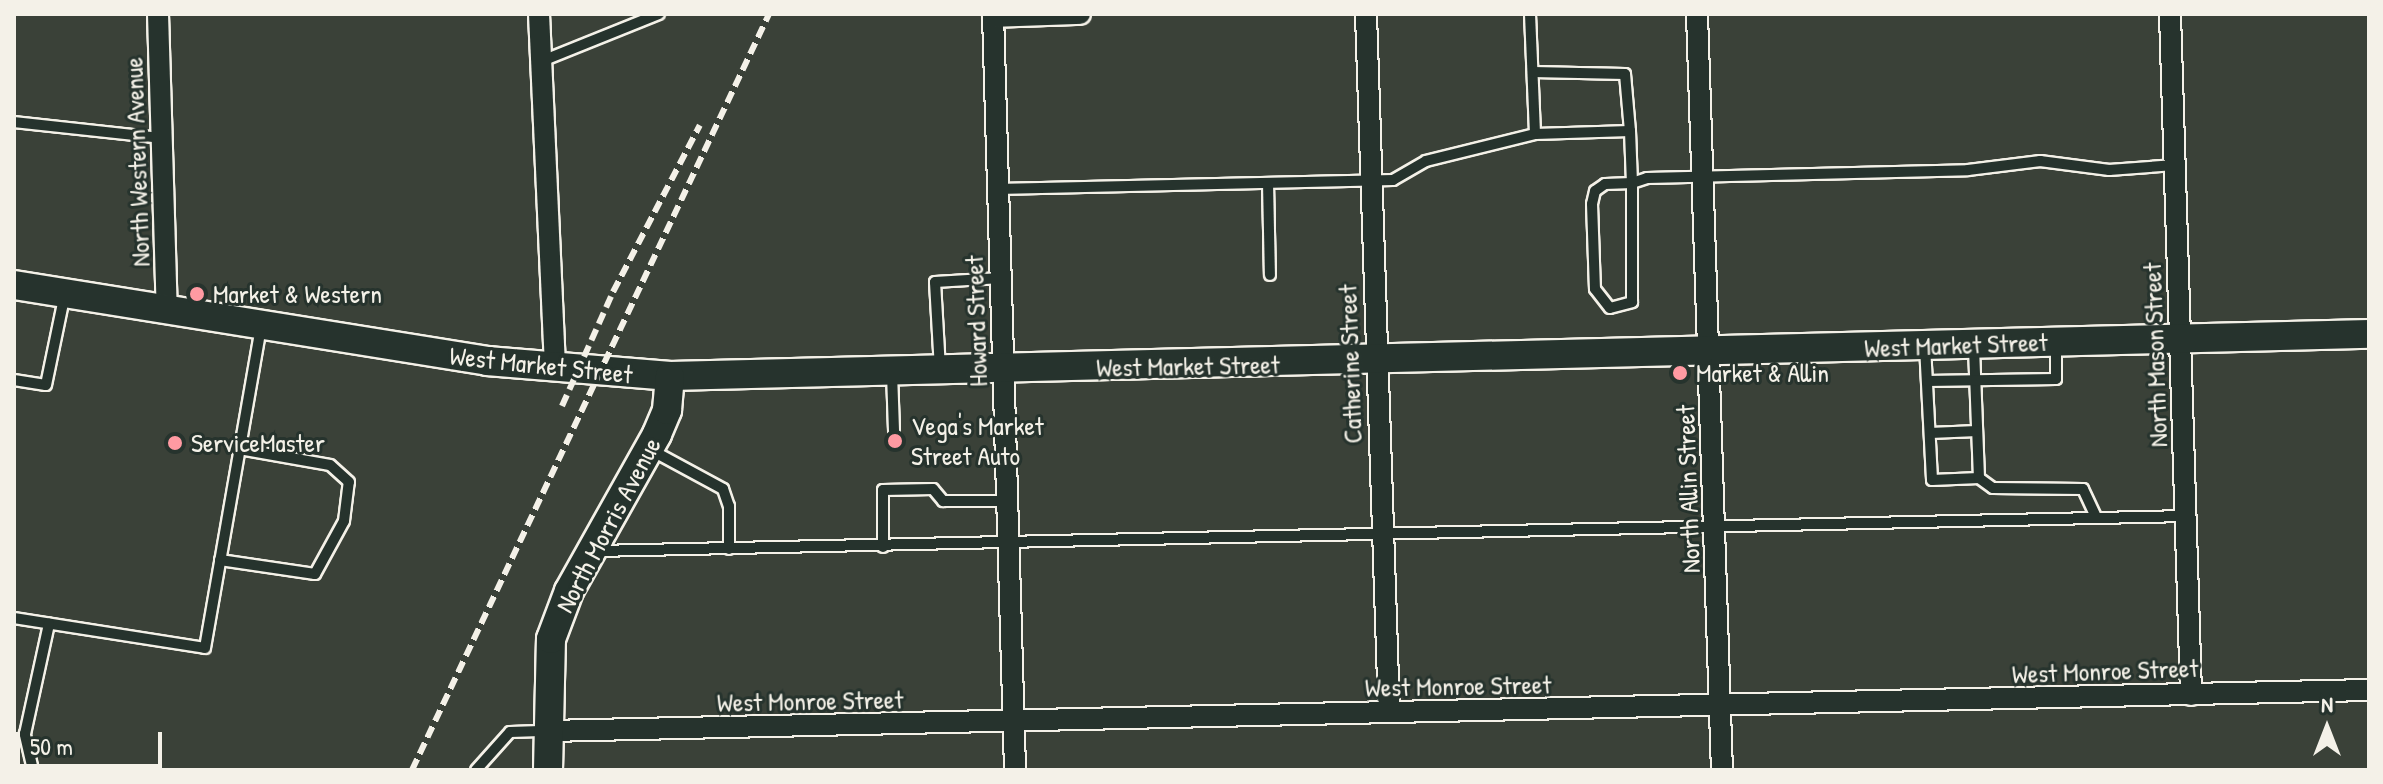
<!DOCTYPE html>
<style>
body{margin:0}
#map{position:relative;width:2383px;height:784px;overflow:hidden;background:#3a4138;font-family:"Patrick Hand",sans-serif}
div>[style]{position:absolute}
.roads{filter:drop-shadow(2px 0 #f4f1e8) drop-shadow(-2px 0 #f4f1e8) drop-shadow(0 2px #f4f1e8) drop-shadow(0 -2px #f4f1e8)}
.lane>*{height:10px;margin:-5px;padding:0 5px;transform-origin:5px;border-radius:5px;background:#26332d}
.street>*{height:20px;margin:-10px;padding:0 10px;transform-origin:10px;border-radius:10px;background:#26332d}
.secondary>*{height:28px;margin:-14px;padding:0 14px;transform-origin:14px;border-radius:14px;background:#26332d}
.rail>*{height:6px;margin-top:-3px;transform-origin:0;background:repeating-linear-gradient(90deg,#f4f1e8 0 12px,transparent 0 18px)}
.dots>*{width:22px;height:22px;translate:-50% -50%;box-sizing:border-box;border:4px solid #26332d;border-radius:50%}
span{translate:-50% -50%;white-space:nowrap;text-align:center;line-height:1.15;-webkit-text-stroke:6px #26332d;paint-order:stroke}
.street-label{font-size:26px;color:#f4f1e8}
.poi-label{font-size:26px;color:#f4f1e8}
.left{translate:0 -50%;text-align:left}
.frame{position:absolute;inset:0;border:16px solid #f4f1e8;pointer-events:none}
.north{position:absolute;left:2287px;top:688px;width:80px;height:80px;-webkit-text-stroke:6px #26332d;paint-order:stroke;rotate:0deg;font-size:22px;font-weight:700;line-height:32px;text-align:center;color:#f4f1e8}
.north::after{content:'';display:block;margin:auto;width:28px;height:36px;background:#f4f1e8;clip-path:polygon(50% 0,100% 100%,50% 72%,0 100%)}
.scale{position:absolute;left:16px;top:732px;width:146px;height:36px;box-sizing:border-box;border:4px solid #f4f1e8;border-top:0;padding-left:10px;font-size:24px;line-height:28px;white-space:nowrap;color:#f4f1e8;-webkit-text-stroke:6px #26332d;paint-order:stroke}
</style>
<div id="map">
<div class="roads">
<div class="lane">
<div style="left:1530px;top:14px;width:120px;rotate:87.6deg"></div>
<div style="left:1535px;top:134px;width:95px;rotate:-1.8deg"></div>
<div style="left:1630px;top:131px;width:52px;rotate:87.8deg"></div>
<div style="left:1632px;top:183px;width:27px;rotate:178deg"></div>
<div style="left:1605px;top:184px;width:12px;rotate:145deg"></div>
<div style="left:1595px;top:191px;width:13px;rotate:103deg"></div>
<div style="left:1592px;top:204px;width:85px;rotate:88deg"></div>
<div style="left:1595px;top:289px;width:24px;rotate:52deg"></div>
<div style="left:1610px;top:308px;width:23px;rotate:-15deg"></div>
<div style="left:1632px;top:302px;width:119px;rotate:-90deg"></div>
<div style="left:1632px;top:183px;width:16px;rotate:-18deg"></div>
<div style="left:1647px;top:178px;width:321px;rotate:-1.4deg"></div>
<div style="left:1968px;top:170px;width:73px;rotate:-7.1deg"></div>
<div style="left:2040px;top:161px;width:70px;rotate:7.4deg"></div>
<div style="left:2109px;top:170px;width:66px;rotate:-4.3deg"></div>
<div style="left:542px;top:61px;width:126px;rotate:-21.9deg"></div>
<div style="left:1533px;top:72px;width:92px;rotate:1.2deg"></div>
<div style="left:1625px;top:74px;width:57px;rotate:85deg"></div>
<div style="left:14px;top:122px;width:149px;rotate:6.2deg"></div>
<div style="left:1268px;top:183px;width:92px;rotate:88.8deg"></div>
<div style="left:997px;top:189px;width:396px;rotate:-1.3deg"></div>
<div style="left:1393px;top:180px;width:38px;rotate:-30deg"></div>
<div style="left:1426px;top:161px;width:112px;rotate:-13.9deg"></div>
<div style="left:1925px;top:346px;width:134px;rotate:87deg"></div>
<div style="left:1932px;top:480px;width:47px;rotate:-2.4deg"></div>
<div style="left:1979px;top:478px;width:131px;rotate:-92.2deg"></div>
<div style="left:940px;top:369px;width:87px;rotate:-93.3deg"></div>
<div style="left:935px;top:282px;width:66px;rotate:-3.5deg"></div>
<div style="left:892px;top:373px;width:58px;rotate:88deg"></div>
<div style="left:14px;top:380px;width:32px;rotate:9deg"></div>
<div style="left:46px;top:385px;width:94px;rotate:-78.3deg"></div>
<div style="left:1927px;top:381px;width:129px;rotate:-0.9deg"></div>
<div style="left:2056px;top:379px;width:35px;rotate:-90deg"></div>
<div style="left:1930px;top:433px;width:47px;rotate:-2.4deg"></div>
<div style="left:651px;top:450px;width:82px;rotate:28.4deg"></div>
<div style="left:723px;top:489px;width:18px;rotate:71deg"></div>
<div style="left:729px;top:506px;width:43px;rotate:90deg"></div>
<div style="left:1979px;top:478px;width:17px;rotate:36deg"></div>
<div style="left:1993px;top:488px;width:90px;rotate:0.6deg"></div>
<div style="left:2083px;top:489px;width:31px;rotate:65deg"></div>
<div style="left:883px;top:547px;width:57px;rotate:-90deg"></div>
<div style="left:883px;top:490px;width:50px;rotate:-1.1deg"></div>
<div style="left:933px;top:489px;width:16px;rotate:50deg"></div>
<div style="left:943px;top:501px;width:63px"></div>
<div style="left:596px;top:551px;width:1589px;rotate:-1.26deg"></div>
<div style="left:220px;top:560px;width:96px;rotate:8.4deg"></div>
<div style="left:315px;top:574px;width:60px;rotate:-61.3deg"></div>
<div style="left:344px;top:521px;width:39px;rotate:-83deg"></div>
<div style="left:349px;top:482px;width:25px;rotate:-138deg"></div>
<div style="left:330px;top:465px;width:92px;rotate:-170deg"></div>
<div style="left:14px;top:618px;width:193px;rotate:8.9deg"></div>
<div style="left:205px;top:648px;width:326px;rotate:-80.1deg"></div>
<div style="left:33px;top:770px;width:37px;rotate:-103deg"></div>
<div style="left:25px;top:734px;width:113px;rotate:-77.7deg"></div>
<div style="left:476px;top:770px;width:51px;rotate:-48.2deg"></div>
<div style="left:510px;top:732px;width:38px;rotate:-2deg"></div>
</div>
<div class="street">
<div style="left:158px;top:14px;width:295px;rotate:88.3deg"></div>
<div style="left:539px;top:14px;width:356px;rotate:87.4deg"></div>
<div style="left:993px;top:14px;width:756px;rotate:88.33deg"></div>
<div style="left:1366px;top:14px;width:698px;rotate:88.11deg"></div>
<div style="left:1697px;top:14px;width:756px;rotate:88.11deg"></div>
<div style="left:2170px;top:14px;width:681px;rotate:88.23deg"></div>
<div style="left:993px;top:17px;width:87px;rotate:-2deg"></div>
<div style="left:548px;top:731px;width:1821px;rotate:-1.29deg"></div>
</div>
<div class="secondary">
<div style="left:14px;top:285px;width:479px;rotate:9.1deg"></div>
<div style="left:487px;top:361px;width:184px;rotate:4.7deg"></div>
<div style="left:670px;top:376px;width:1700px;rotate:-1.42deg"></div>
<div style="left:548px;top:770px;width:131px;rotate:-88.7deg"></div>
<div style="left:551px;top:639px;width:51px;rotate:-69.4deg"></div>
<div style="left:569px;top:591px;width:180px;rotate:-60.7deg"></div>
<div style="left:657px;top:434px;width:26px;rotate:-67deg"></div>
<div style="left:667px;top:410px;width:34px;rotate:-85deg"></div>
</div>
</div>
<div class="rail">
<div style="left:562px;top:406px;width:125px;rotate:-65.9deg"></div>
<div style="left:613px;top:292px;width:188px;rotate:-62.5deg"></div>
<div style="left:412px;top:770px;width:836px;rotate:-64.72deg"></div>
</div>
<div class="dots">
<div style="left:197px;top:294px;background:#ff9aa2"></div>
<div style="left:1680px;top:373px;background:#ff9aa2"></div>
<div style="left:895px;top:441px;background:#ff9aa2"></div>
<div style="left:175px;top:443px;background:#ff9aa2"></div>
</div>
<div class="street-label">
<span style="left:137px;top:162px;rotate:-92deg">North Western Avenue</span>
<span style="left:976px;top:321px;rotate:-92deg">Howard Street</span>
<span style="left:1956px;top:345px;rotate:-2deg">West Market Street</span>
<span style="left:2155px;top:355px;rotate:-92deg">North Mason Street</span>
<span style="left:1350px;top:364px;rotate:-92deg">Catherine Street</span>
<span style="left:541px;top:365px;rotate:6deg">West Market Street</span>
<span style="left:1188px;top:366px;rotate:-1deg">West Market Street</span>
<span style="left:1688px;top:489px;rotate:-92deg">North Allin Street</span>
<span style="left:608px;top:525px;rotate:-62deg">North Morris Avenue</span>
<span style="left:2105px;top:671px;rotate:-2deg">West Monroe Street</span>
<span style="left:1458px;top:686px;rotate:-1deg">West Monroe Street</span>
<span style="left:810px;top:701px;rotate:-1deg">West Monroe Street</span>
</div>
<div class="poi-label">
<span class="left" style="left:213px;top:294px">Market &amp; Western</span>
<span class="left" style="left:1696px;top:373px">Market &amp; Allin</span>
<span class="left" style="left:911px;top:441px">Vega's Market<br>Street Auto</span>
<span class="left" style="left:191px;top:443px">ServiceMaster</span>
</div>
<div class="frame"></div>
<div class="north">N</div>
<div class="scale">50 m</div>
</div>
